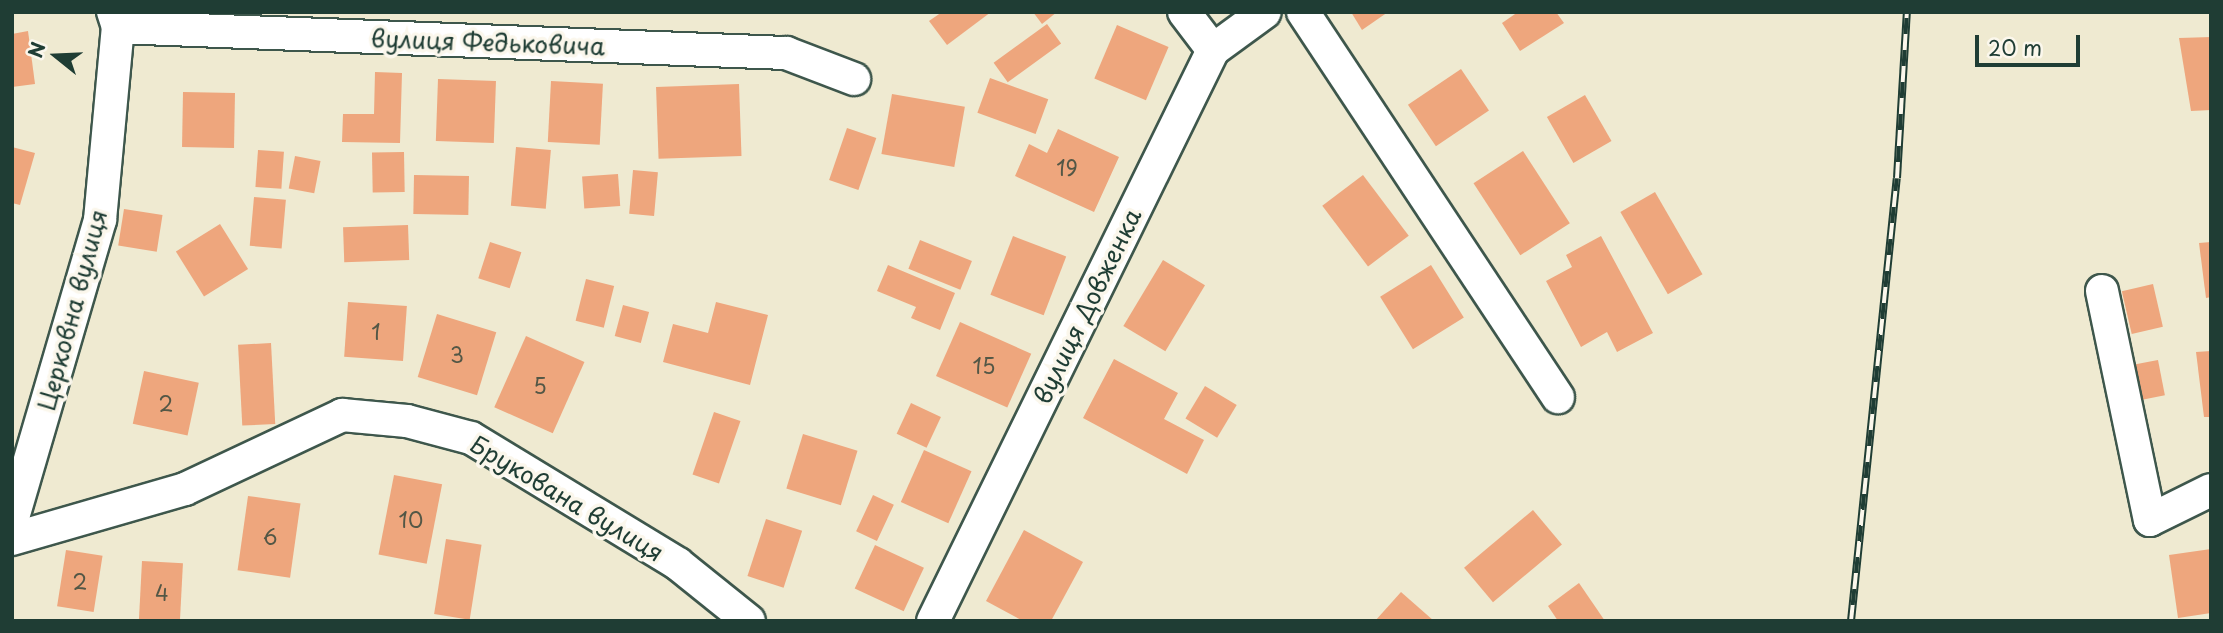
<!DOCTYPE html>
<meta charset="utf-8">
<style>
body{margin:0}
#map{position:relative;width:2223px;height:633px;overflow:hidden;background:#efead1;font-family:"Playpen Sans",sans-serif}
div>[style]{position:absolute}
.building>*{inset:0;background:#eea67d;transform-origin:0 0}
.roads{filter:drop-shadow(2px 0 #3e574c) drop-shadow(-2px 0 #3e574c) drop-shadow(0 2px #3e574c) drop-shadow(0 -2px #3e574c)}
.minor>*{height:32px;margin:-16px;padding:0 16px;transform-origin:16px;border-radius:16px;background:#fff}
.rail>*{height:8px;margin-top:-4px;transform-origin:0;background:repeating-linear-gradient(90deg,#fbf7ec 0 16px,#1f3d34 0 32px);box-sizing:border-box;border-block:2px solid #1f3d34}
span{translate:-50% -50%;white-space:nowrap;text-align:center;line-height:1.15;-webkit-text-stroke:7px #fbf7ec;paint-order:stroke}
.number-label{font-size:21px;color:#535746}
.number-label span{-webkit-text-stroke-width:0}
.street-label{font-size:24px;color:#1f3d34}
.frame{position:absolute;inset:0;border:14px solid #1f3d34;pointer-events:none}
.north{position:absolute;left:21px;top:21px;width:70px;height:70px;-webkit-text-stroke:5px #fbf7ec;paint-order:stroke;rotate:288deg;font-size:19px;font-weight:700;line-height:28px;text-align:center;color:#1f3d34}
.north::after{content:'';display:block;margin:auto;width:24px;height:32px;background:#1f3d34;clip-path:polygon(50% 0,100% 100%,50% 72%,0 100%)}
.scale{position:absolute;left:1975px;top:35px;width:105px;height:32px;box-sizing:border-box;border:4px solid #1f3d34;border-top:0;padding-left:9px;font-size:21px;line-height:24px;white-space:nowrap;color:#1f3d34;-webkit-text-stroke:5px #fbf7ec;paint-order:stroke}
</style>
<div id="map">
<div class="building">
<div style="clip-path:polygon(942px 12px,991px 12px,947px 45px,929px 21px)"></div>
<div style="clip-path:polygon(1033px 12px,1057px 12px,1042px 24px)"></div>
<div style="clip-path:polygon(1351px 12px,1388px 12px,1362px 30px)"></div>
<div style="clip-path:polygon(1518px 12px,1556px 12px,1564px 23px,1520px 51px,1502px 23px)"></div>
<div style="left:1047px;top:24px;width:24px;height:66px;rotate:54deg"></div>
<div style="left:1117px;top:25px;width:56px;height:58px;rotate:23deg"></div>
<div style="clip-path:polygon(28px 31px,35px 84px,12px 87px,12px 34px)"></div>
<div style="clip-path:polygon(2211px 37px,2211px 110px,2191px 111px,2179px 38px)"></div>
<div style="left:1461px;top:69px;width:50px;height:64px;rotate:56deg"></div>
<div style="clip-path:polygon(375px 72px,402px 73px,400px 143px,342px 142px,343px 114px,374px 114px)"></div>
<div style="left:990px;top:78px;width:62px;height:37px;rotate:20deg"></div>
<div style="left:438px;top:79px;width:58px;height:62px;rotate:2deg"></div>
<div style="left:551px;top:81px;width:52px;height:61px;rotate:3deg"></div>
<div style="left:739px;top:84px;width:72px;height:83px;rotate:88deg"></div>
<div style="left:183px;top:92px;width:52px;height:55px;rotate:1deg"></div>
<div style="left:892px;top:94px;width:74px;height:61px;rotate:10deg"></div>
<div style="left:1585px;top:95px;width:53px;height:44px;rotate:60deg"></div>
<div style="left:847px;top:128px;width:31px;height:55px;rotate:19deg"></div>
<div style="clip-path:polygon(1058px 129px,1119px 157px,1094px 212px,1015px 176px,1029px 144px,1047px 153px)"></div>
<div style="clip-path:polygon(12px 147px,35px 153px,20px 205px,12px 203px)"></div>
<div style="left:516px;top:147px;width:35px;height:59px;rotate:5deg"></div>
<div style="left:258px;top:150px;width:26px;height:37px;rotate:4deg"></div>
<div style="left:1523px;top:151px;width:86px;height:59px;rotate:57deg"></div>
<div style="left:404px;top:152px;width:40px;height:32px;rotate:89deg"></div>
<div style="left:295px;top:156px;width:26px;height:33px;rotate:11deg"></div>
<div style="left:633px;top:170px;width:25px;height:44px;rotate:5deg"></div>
<div style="left:618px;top:174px;width:32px;height:36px;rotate:86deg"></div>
<div style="left:414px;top:175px;width:55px;height:39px;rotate:1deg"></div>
<div style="left:1363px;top:175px;width:76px;height:51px;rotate:53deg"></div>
<div style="left:1655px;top:192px;width:95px;height:40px;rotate:60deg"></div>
<div style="left:254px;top:197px;width:32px;height:49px;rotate:5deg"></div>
<div style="left:124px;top:209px;width:39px;height:37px;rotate:9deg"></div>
<div style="left:220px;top:224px;width:53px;height:52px;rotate:58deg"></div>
<div style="left:408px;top:225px;width:35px;height:65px;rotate:88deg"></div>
<div style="left:1013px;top:236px;width:57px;height:63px;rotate:21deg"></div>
<div style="clip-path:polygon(1601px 236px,1653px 333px,1617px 352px,1607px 332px,1581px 347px,1546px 281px,1572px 267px,1566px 255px)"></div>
<div style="left:920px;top:240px;width:56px;height:31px;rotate:22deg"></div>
<div style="left:490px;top:242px;width:33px;height:38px;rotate:18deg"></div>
<div style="clip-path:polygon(2211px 242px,2211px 297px,2206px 298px,2199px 243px)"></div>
<div style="left:1163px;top:260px;width:49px;height:77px;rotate:31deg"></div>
<div style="clip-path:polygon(888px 265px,955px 293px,940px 330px,911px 318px,916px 307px,877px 291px)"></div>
<div style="left:1431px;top:265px;width:62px;height:60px;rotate:58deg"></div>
<div style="left:586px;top:279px;width:29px;height:43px;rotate:14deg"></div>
<div style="left:2153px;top:284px;width:44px;height:32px;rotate:77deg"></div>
<div style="left:348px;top:302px;width:59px;height:55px;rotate:4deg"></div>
<div style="clip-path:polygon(716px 302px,768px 315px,750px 385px,663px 362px,673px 324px,708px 333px)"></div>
<div style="left:623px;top:305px;width:27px;height:32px;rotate:15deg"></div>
<div style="left:437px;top:314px;width:62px;height:66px;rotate:17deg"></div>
<div style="left:960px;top:322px;width:78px;height:59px;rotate:24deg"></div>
<div style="left:526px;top:336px;width:64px;height:78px;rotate:24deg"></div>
<div style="left:271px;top:343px;width:81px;height:33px;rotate:87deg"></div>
<div style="clip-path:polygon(2211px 351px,2211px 417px,2204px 417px,2196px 352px)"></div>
<div style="clip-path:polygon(1114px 359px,1178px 393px,1164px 419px,1204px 440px,1187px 474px,1083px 418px)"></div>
<div style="left:2158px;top:360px;width:36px;height:32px;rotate:79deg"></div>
<div style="left:144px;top:371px;width:56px;height:54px;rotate:12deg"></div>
<div style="left:1205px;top:386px;width:37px;height:38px;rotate:31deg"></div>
<div style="left:911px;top:403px;width:33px;height:34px;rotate:25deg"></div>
<div style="left:714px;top:412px;width:28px;height:66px;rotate:19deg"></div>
<div style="left:803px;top:434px;width:57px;height:57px;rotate:17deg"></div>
<div style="left:924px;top:450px;width:52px;height:57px;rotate:24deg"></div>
<div style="left:394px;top:475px;width:49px;height:81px;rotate:11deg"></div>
<div style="left:873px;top:495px;width:23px;height:40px;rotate:25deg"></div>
<div style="left:248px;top:496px;width:53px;height:75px;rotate:8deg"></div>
<div style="left:1533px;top:510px;width:45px;height:90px;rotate:50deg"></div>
<div style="left:766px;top:519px;width:38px;height:60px;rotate:18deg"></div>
<div style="clip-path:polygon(1024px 530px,1083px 562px,1051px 621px,1023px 621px,986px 601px)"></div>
<div style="left:446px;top:539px;width:36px;height:76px;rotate:9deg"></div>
<div style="left:875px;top:545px;width:54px;height:48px;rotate:25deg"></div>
<div style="clip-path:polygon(2211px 549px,2211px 613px,2178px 618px,2169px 555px)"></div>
<div style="left:66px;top:550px;width:37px;height:57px;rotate:9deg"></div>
<div style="left:142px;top:561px;width:41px;height:60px;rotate:3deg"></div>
<div style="clip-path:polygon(1579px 583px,1605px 621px,1558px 621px,1548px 606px)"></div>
<div style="clip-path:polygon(1401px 592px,1434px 621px,1375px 621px)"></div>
</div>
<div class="roads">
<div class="minor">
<div style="left:1184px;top:12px;width:48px;rotate:52.7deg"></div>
<div style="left:1303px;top:12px;width:462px;rotate:56.5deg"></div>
<div style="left:118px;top:27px;width:669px;rotate:2.23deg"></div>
<div style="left:786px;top:53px;width:73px;rotate:20.9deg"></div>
<div style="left:2102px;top:291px;width:234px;rotate:78.2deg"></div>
<div style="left:2150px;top:520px;width:68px;rotate:-26.2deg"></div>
<div style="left:12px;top:521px;width:314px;rotate:-73.7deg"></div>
<div style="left:100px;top:220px;width:194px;rotate:-84.7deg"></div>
<div style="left:118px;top:27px;width:16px;rotate:-108deg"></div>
<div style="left:12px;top:539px;width:180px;rotate:-16.1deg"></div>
<div style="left:185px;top:489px;width:174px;rotate:-25.2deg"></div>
<div style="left:342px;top:415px;width:65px;rotate:5.3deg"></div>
<div style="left:407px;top:421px;width:66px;rotate:14.9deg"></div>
<div style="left:471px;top:438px;width:242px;rotate:31.3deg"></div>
<div style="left:678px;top:564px;width:91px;rotate:38.8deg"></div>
<div style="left:933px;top:621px;width:636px;rotate:-63.88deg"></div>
<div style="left:1213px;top:50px;width:64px;rotate:-36.2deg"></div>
</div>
</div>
<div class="rail">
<div style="left:1851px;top:621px;width:445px;rotate:-84.1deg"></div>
<div style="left:1897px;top:178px;width:166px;rotate:-86.6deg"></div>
</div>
<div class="number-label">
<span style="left:1067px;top:167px">19</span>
<span style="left:376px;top:331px">1</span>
<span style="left:457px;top:354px">3</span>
<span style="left:984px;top:365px">15</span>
<span style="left:540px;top:385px">5</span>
<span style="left:166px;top:403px">2</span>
<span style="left:411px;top:519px">10</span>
<span style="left:270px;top:536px">6</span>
<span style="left:80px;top:581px">2</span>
<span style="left:162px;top:592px">4</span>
</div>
<div class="street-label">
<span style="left:488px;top:42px;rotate:2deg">вулиця Федьковича</span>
<span style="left:1087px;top:306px;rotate:-64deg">вулиця Довженка</span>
<span style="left:72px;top:310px;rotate:-75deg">Церковна вулиця</span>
<span style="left:567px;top:498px;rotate:31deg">Брукована вулиця</span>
</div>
<div class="frame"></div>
<div class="north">N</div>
<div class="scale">20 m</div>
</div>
